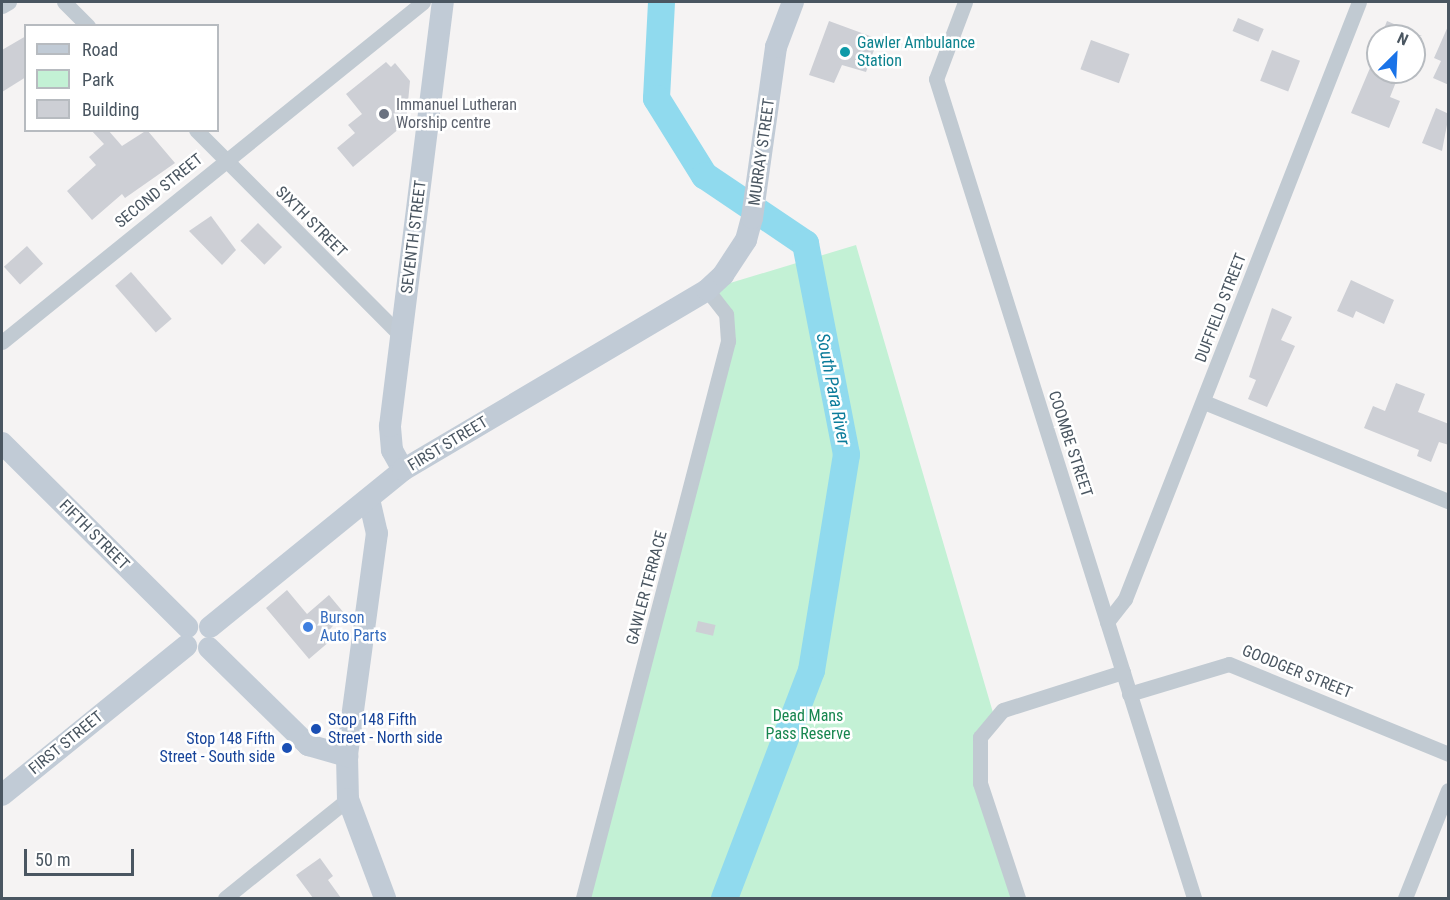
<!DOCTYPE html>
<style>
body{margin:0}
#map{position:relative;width:1450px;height:900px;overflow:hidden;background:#f5f3f3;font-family:"Roboto Condensed",sans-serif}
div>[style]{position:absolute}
.green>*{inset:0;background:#c3f1d5}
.river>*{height:27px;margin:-13.5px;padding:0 13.5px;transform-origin:13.5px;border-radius:13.5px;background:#90daee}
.building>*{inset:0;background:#cdcfd5;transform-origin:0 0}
.street>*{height:15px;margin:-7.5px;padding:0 7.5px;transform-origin:7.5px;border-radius:7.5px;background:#c1cad2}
.secondary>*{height:22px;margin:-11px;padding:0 11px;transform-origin:11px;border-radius:11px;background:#c1cbd6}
.dots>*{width:16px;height:16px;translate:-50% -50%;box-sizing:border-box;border:3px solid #fff;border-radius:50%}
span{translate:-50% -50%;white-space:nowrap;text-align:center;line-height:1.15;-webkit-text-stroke:5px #fff;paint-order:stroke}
.culture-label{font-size:16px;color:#0d838f}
.left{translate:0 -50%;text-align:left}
.worship-label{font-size:16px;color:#5b616d}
.street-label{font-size:16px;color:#4a5661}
.shop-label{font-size:16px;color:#366cbe}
.park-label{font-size:16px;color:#17864f}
.transit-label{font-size:16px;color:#164399}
.right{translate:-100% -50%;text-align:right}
.water-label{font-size:18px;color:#0c7c9b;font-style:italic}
.frame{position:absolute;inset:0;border:3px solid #4a5661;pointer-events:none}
.legend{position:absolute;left:24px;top:24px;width:195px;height:108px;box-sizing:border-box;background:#fff;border:2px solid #b7bbc0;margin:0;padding:8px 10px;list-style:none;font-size:18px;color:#4a5661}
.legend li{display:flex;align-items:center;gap:12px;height:30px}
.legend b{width:30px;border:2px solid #b7bbc0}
.north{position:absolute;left:1366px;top:24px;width:60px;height:60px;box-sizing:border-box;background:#fff;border:2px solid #b7bbc0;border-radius:50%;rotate:24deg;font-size:16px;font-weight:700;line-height:24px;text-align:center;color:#4a5661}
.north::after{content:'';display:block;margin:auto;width:21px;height:27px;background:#1a73e8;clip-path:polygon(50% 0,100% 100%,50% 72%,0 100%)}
.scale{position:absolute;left:24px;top:849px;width:110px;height:27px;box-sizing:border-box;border:3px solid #4a5661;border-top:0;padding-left:8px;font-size:18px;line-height:21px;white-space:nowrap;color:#4a5661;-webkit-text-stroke:4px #fff;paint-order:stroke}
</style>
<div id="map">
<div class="green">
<div style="clip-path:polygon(856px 245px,994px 716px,978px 752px,1018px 898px,583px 898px,728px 341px,726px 314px,707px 290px)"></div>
</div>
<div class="river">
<div style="left:661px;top:2px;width:96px;rotate:93deg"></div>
<div style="left:656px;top:98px;width:91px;rotate:58.1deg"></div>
<div style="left:704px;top:175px;width:122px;rotate:34deg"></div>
<div style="left:805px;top:243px;width:215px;rotate:79deg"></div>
<div style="left:846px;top:454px;width:219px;rotate:99.2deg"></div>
<div style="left:811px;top:670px;width:244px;rotate:110.9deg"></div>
</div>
<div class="building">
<div style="left:1238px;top:18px;width:28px;height:14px;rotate:23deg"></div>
<div style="clip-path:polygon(829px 21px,878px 39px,866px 72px,842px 65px,834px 83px,809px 75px)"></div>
<div style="clip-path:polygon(1387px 21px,1422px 36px,1381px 36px)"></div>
<div style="clip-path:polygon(1449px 24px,1449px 85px,1433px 78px,1441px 61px,1434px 58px)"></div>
<div style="clip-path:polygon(26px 36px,26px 77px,2px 92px,2px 50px)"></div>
<div style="left:1091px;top:40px;width:41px;height:31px;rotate:20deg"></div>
<div style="clip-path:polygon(1378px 49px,1378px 72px,1400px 72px,1390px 97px,1400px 101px,1389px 128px,1351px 113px)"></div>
<div style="left:1272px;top:50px;width:30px;height:33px;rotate:21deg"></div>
<div style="clip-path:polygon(386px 62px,391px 67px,395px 63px,410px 81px,406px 123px,353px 167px,337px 148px,355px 133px,348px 125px,362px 114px,346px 94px)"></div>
<div style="clip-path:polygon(1436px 108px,1449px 114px,1442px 151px,1422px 143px)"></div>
<div style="clip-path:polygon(91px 130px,108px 130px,122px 146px,147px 130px,175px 163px,125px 198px,122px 194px,92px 220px,67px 191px,96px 165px,89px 157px,104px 144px)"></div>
<div style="clip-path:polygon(211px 216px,236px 250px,222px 265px,189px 231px)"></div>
<div style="left:258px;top:223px;width:34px;height:25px;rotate:45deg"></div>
<div style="left:27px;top:246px;width:24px;height:31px;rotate:48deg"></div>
<div style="left:131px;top:272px;width:62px;height:21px;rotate:49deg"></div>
<div style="clip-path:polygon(1351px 280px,1394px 300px,1384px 324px,1356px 311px,1353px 318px,1337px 311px)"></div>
<div style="clip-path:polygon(1272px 308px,1292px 317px,1281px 340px,1295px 346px,1267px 407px,1248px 399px,1256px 380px,1249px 377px)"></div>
<div style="clip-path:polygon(1396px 383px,1425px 394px,1418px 412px,1449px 424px,1449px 445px,1439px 442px,1431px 462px,1417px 456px,1419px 450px,1364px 428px,1373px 406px,1385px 411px)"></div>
<div style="clip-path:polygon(287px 590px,307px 614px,329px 595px,344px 613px,325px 635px,330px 641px,309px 659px,266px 608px)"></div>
<div style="left:698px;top:621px;width:18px;height:11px;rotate:13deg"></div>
<div style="clip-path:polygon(320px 858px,333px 876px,328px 880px,341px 898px,313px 898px,296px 875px)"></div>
</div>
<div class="street">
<div style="left:64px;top:2px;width:34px;rotate:45deg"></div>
<div style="left:965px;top:2px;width:82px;rotate:110.6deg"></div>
<div style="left:936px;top:79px;width:859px;rotate:72.51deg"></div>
<div style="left:2px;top:6px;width:8px;rotate:-30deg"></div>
<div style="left:196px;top:130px;width:292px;rotate:45.1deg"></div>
<div style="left:2px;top:342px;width:541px;rotate:-38.92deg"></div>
<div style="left:1204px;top:402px;width:263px;rotate:22.1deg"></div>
<div style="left:1107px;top:622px;width:29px;rotate:-52deg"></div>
<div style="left:1125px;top:599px;width:641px;rotate:-68.6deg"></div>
<div style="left:1129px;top:694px;width:104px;rotate:-16.7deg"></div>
<div style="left:1229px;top:664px;width:237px;rotate:22.3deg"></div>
<div style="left:225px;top:898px;width:158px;rotate:-38.8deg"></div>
<div style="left:583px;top:898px;width:576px;rotate:-75.41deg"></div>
<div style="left:728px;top:341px;width:27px;rotate:-94deg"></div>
<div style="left:726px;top:314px;width:31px;rotate:-128deg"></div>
<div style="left:1018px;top:898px;width:121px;rotate:-108.3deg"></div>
<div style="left:980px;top:783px;width:46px;rotate:-90deg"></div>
<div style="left:980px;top:737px;width:35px;rotate:-50deg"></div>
<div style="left:1003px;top:710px;width:126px;rotate:-17.6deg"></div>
<div style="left:1405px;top:898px;width:116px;rotate:-68.3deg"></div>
</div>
<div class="secondary">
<div style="left:2px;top:443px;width:261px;rotate:44.8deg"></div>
<div style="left:403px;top:470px;width:23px;rotate:-119deg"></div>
<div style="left:392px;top:450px;width:24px;rotate:-95deg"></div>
<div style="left:390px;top:426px;width:427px;rotate:-82.9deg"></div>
<div style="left:369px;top:499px;width:35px;rotate:77deg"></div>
<div style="left:377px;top:533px;width:225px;rotate:97.7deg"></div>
<div style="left:347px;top:756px;width:43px;rotate:88.7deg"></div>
<div style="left:348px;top:799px;width:106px;rotate:69.5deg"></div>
<div style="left:210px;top:627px;width:249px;rotate:-39.1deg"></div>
<div style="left:403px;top:470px;width:353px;rotate:-30.6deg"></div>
<div style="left:707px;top:290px;width:22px;rotate:-43deg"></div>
<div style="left:723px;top:275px;width:42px;rotate:-56.7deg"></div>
<div style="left:746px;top:240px;width:23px;rotate:-75deg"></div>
<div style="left:752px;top:218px;width:173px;rotate:-82deg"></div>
<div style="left:776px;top:47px;width:48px;rotate:-69.3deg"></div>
<div style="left:209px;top:648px;width:139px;rotate:44.4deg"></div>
<div style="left:308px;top:745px;width:41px;rotate:15.8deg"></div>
<div style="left:2px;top:795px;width:237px;rotate:-39deg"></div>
</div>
<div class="dots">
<div style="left:845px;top:52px;background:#0f9aa8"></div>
<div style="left:384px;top:114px;background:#6b7280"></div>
<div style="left:308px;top:627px;background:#3f7fe0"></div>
<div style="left:316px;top:729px;background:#1a4fb4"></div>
<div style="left:287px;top:748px;background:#1a4fb4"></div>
</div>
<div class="culture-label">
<span class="left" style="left:857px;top:52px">Gawler Ambulance<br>Station</span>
</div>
<div class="worship-label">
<span class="left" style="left:396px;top:114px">Immanuel Lutheran<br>Worship centre</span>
</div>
<div class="street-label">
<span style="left:762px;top:152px;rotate:-82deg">MURRAY STREET</span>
<span style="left:159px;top:191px;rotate:-39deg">SECOND STREET</span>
<span style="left:311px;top:222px;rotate:45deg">SIXTH STREET</span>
<span style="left:414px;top:237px;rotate:-83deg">SEVENTH STREET</span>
<span style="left:1221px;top:308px;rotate:-69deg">DUFFIELD STREET</span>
<span style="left:448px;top:444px;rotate:-31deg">FIRST STREET</span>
<span style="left:1070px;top:444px;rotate:72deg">COOMBE STREET</span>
<span style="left:94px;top:535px;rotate:45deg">FIFTH STREET</span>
<span style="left:647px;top:588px;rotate:-75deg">GAWLER TERRACE</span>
<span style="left:1297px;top:672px;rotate:22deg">GOODGER STREET</span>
<span style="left:66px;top:743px;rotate:-39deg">FIRST STREET</span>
</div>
<div class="shop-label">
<span class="left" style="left:320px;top:627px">Burson<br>Auto Parts</span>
</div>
<div class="park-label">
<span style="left:808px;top:725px">Dead Mans<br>Pass Reserve</span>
</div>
<div class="transit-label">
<span class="left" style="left:328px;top:729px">Stop 148 Fifth<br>Street - North side</span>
<span class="right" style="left:275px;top:748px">Stop 148 Fifth<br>Street - South side</span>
</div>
<div class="water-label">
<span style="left:833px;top:389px;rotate:79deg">South Para River</span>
</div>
<div class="frame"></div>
<ul class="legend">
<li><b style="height:8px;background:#c1cbd6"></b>Road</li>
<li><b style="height:16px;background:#c3f1d5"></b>Park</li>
<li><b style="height:16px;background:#cdcfd5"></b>Building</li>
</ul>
<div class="north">N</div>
<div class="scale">50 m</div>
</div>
